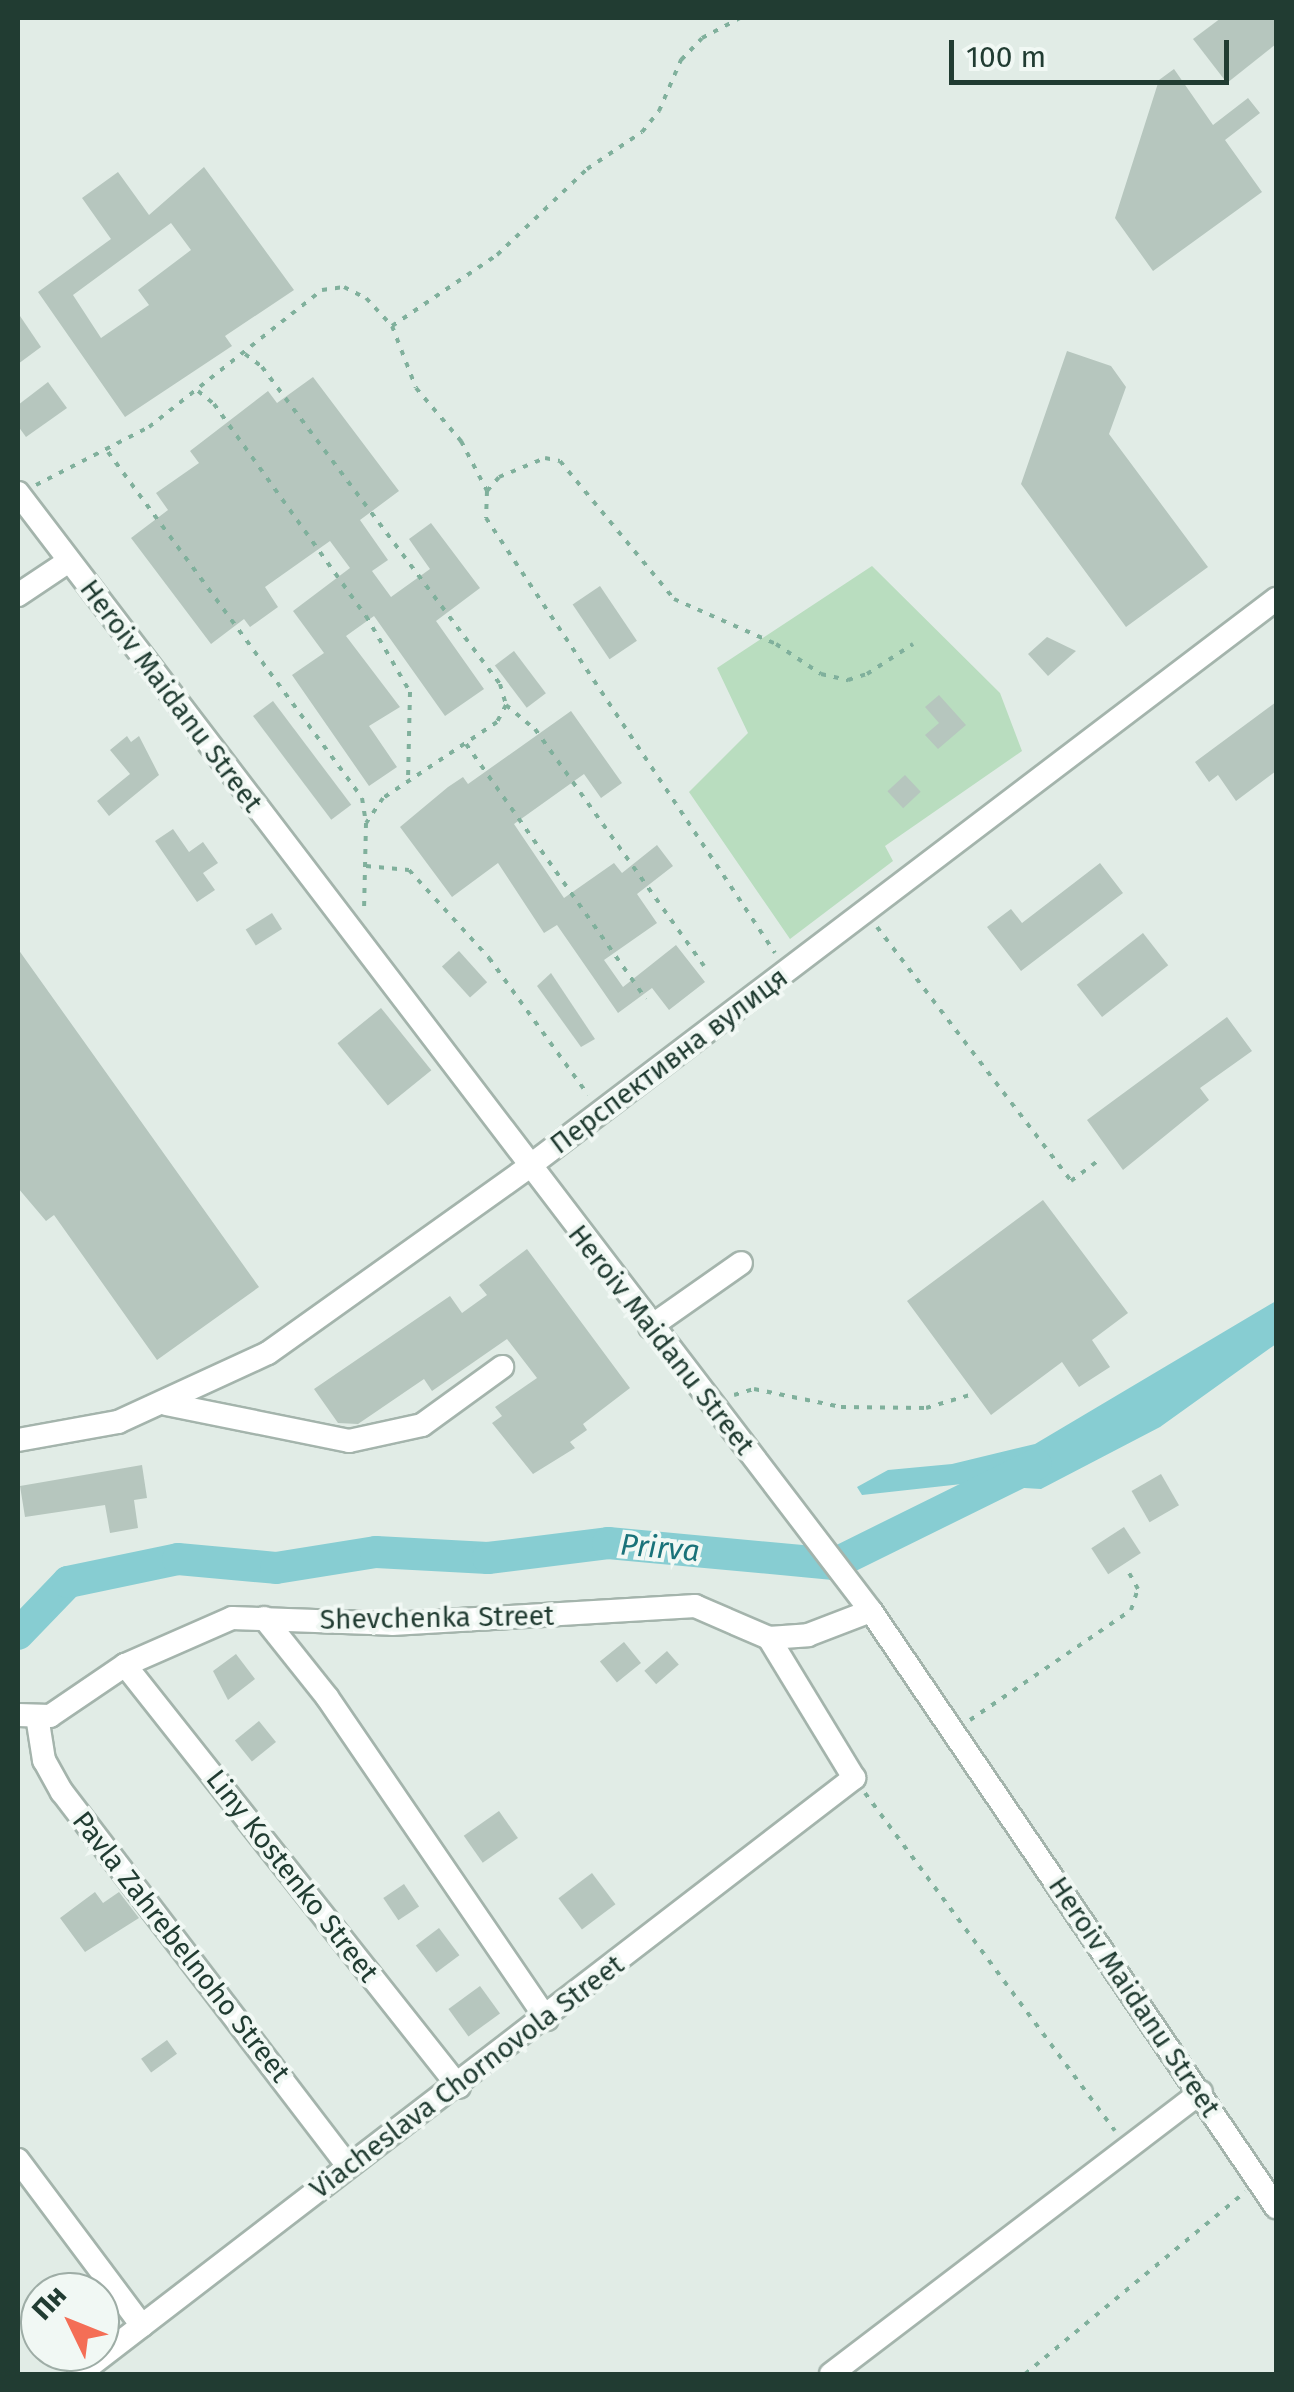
<!DOCTYPE html>
<meta charset="utf-8">
<style>
body{margin:0}
#map{position:relative;width:1294px;height:2392px;overflow:hidden;background:#e1ece6;font-family:"Fira Sans",sans-serif}
div>[style]{position:absolute}
.green>*{inset:0;background:#b9ddbf}
.water>*{inset:0;background:#87cdd2}
.river>*{height:32px;margin:-16px;padding:0 16px;transform-origin:16px;border-radius:16px;background:#87cdd2}
.building>*{inset:0;background:#b6c6be;transform-origin:0 0}
.path>*{height:4px;margin-top:-2px;transform-origin:0;background:repeating-linear-gradient(90deg,#80b09c 0 5px,transparent 0 13px)}
.roads{filter:drop-shadow(2px 0 #a4b4ac) drop-shadow(-2px 0 #a4b4ac) drop-shadow(0 2px #a4b4ac) drop-shadow(0 -2px #a4b4ac)}
.minor>*{height:22px;margin:-11px;padding:0 11px;transform-origin:11px;border-radius:11px;background:#fff}
span{translate:-50% -50%;white-space:nowrap;text-align:center;line-height:1.15;-webkit-text-stroke:8px #f1f8f4;paint-order:stroke}
.street-label{font-size:28px;color:#213c32}
.water-label{font-size:30px;color:#1a7279;font-style:italic}
.frame{position:absolute;inset:0;border:20px solid #213c32;pointer-events:none}
.north{position:absolute;left:20px;top:2272px;width:100px;height:100px;box-sizing:border-box;background:#f1f8f4;border:2px solid #9eada6;border-radius:50%;rotate:313deg;font-size:28px;font-weight:700;line-height:40px;text-align:center;color:#213c32}
.north::after{content:'';display:block;margin:auto;width:35px;height:45px;background:#f46e56;clip-path:polygon(50% 0,100% 100%,50% 72%,0 100%)}
.scale{position:absolute;left:949px;top:40px;width:280px;height:45px;box-sizing:border-box;border:5px solid #213c32;border-top:0;padding-left:12px;font-size:30px;line-height:35px;white-space:nowrap;color:#213c32;-webkit-text-stroke:8px #f1f8f4;paint-order:stroke}
</style>
<div id="map">
<div class="green">
<div style="clip-path:polygon(872px 566px,1000px 693px,1022px 751px,885px 846px,893px 861px,790px 939px,689px 792px,748px 733px,717px 668px)"></div>
</div>
<div class="water">
<div style="clip-path:polygon(1276px 1301px,1276px 1344px,1160px 1427px,1041px 1489px,962px 1484px,862px 1495px,857px 1487px,888px 1470px,952px 1464px,1035px 1444px)"></div>
</div>
<div class="river">
<div style="left:18px;top:1634px;width:72px;rotate:-46.1deg"></div>
<div style="left:68px;top:1582px;width:112px;rotate:-11.8deg"></div>
<div style="left:178px;top:1559px;width:98px;rotate:5.2deg"></div>
<div style="left:276px;top:1568px;width:101px;rotate:-9.1deg"></div>
<div style="left:376px;top:1552px;width:112px;rotate:3.1deg"></div>
<div style="left:488px;top:1558px;width:121px;rotate:-7.1deg"></div>
<div style="left:608px;top:1543px;width:227px;rotate:5.3deg"></div>
<div style="left:834px;top:1564px;width:225px;rotate:-26.3deg"></div>
</div>
<div class="building">
<div style="clip-path:polygon(1221px 18px,1276px 18px,1276px 44px,1227px 83px,1193px 39px)"></div>
<div style="clip-path:polygon(1174px 69px,1213px 125px,1248px 98px,1260px 113px,1225px 140px,1262px 192px,1153px 271px,1115px 218px,1159px 80px)"></div>
<div style="clip-path:polygon(evenodd,204px 167px,294px 290px,225px 336px,232px 346px,125px 417px,38px 292px,111px 239px,82px 198px,118px 172px,149px 215px,204px 167px,171px 223px,191px 250px,138px 290px,149px 305px,101px 338px,73px 295px,171px 223px)"></div>
<div style="clip-path:polygon(18px 313px,41px 347px,18px 364px)"></div>
<div style="clip-path:polygon(1067px 351px,1111px 366px,1126px 387px,1109px 434px,1208px 567px,1126px 627px,1021px 484px)"></div>
<div style="clip-path:polygon(313px 377px,399px 491px,360px 520px,388px 560px,372px 571px,391px 597px,430px 569px,409px 539px,431px 523px,480px 588px,436px 621px,484px 689px,445px 716px,374px 616px,346px 636px,400px 707px,369px 726px,397px 767px,369px 786px,292px 675px,324px 653px,293px 611px,350px 568px,330px 541px,265px 587px,278px 607px,250px 627px,244px 619px,211px 644px,131px 538px,168px 510px,156px 493px,199px 463px,190px 451px,268px 391px,277px 403px)"></div>
<div style="clip-path:polygon(48px 382px,67px 408px,26px 437px,18px 426px,18px 405px)"></div>
<div style="left:600px;top:586px;width:66px;height:33px;rotate:56deg"></div>
<div style="clip-path:polygon(1047px 637px,1076px 651px,1048px 676px,1028px 654px)"></div>
<div style="left:514px;top:651px;width:53px;height:24px;rotate:53deg"></div>
<div style="clip-path:polygon(939px 695px,966px 725px,938px 749px,925px 735px,939px 723px,925px 707px)"></div>
<div style="left:273px;top:701px;width:130px;height:25px;rotate:53deg"></div>
<div style="clip-path:polygon(1276px 702px,1276px 771px,1236px 801px,1218px 775px,1209px 782px,1195px 762px)"></div>
<div style="clip-path:polygon(571px 711px,622px 783px,601px 798px,584px 774px,514px 824px,564px 898px,614px 863px,622px 873px,657px 845px,673px 866px,637px 894px,657px 923px,604px 960px,623px 987px,676px 945px,705px 982px,669px 1010px,652px 988px,618px 1013px,557px 925px,544px 933px,498px 863px,452px 897px,400px 827px,448px 787px,463px 777px,468px 784px)"></div>
<div style="clip-path:polygon(127px 736px,131px 742px,139px 736px,159px 775px,109px 816px,97px 801px,130px 774px,110px 750px)"></div>
<div style="left:905px;top:775px;width:23px;height:24px;rotate:47deg"></div>
<div style="clip-path:polygon(173px 829px,189px 852px,203px 842px,218px 863px,203px 873px,215px 890px,197px 902px,155px 841px)"></div>
<div style="clip-path:polygon(1100px 863px,1123px 893px,1021px 971px,987px 927px,1011px 909px,1022px 923px)"></div>
<div style="left:272px;top:913px;width:19px;height:31px;rotate:58deg"></div>
<div style="left:1143px;top:933px;width:41px;height:84px;rotate:52deg"></div>
<div style="clip-path:polygon(18px 949px,259px 1287px,157px 1360px,54px 1215px,46px 1221px,18px 1188px)"></div>
<div style="left:459px;top:951px;width:42px;height:23px;rotate:48deg"></div>
<div style="clip-path:polygon(551px 973px,595px 1039px,581px 1047px,537px 986px)"></div>
<div style="left:381px;top:1008px;width:80px;height:56px;rotate:51deg"></div>
<div style="clip-path:polygon(1227px 1017px,1252px 1051px,1200px 1088px,1209px 1100px,1123px 1170px,1087px 1120px)"></div>
<div style="clip-path:polygon(1043px 1200px,1128px 1313px,1092px 1340px,1110px 1367px,1079px 1387px,1062px 1362px,991px 1415px,907px 1301px)"></div>
<div style="clip-path:polygon(527px 1249px,630px 1388px,583px 1424px,587px 1430px,570px 1442px,575px 1448px,533px 1474px,492px 1423px,502px 1416px,495px 1407px,537px 1378px,507px 1339px,432px 1391px,424px 1379px,358px 1424px,338px 1423px,314px 1389px,450px 1296px,462px 1313px,487px 1295px,479px 1285px)"></div>
<div style="clip-path:polygon(142px 1465px,147px 1498px,134px 1500px,138px 1528px,110px 1533px,105px 1505px,25px 1517px,20px 1486px)"></div>
<div style="left:1161px;top:1474px;width:36px;height:34px;rotate:60deg"></div>
<div style="left:1124px;top:1527px;width:31px;height:39px;rotate:57deg"></div>
<div style="left:624px;top:1642px;width:27px;height:31px;rotate:51deg"></div>
<div style="left:667px;top:1651px;width:18px;height:30px;rotate:49deg"></div>
<div style="clip-path:polygon(236px 1654px,255px 1679px,228px 1700px,213px 1671px)"></div>
<div style="left:259px;top:1721px;width:27px;height:31px;rotate:51deg"></div>
<div style="left:499px;top:1811px;width:33px;height:43px;rotate:55deg"></div>
<div style="left:592px;top:1873px;width:39px;height:42px;rotate:53deg"></div>
<div style="left:404px;top:1884px;width:27px;height:25px;rotate:56deg"></div>
<div style="clip-path:polygon(95px 1892px,103px 1903px,119px 1892px,139px 1918px,85px 1952px,60px 1918px)"></div>
<div style="left:439px;top:1928px;width:34px;height:29px;rotate:53deg"></div>
<div style="left:480px;top:1986px;width:34px;height:39px;rotate:54deg"></div>
<div style="left:167px;top:2040px;width:17px;height:32px;rotate:54deg"></div>
</div>
<div class="path">
<div style="left:392px;top:326px;width:127px;rotate:-34.1deg"></div>
<div style="left:497px;top:255px;width:124px;rotate:-43.7deg"></div>
<div style="left:587px;top:169px;width:66px;rotate:-33.9deg"></div>
<div style="left:642px;top:132px;width:27px;rotate:-51deg"></div>
<div style="left:659px;top:111px;width:56px;rotate:-66.7deg"></div>
<div style="left:681px;top:60px;width:30px;rotate:-46deg"></div>
<div style="left:702px;top:38px;width:43px;rotate:-27.8deg"></div>
<div style="left:245px;top:354px;width:21px;rotate:37deg"></div>
<div style="left:262px;top:367px;width:396px;rotate:53.1deg"></div>
<div style="left:500px;top:684px;width:22px;rotate:74deg"></div>
<div style="left:506px;top:705px;width:19px;rotate:118deg"></div>
<div style="left:497px;top:722px;width:137px;rotate:146.3deg"></div>
<div style="left:383px;top:798px;width:30px;rotate:124deg"></div>
<div style="left:366px;top:823px;width:88px;rotate:91.3deg"></div>
<div style="left:198px;top:391px;width:21px;rotate:39deg"></div>
<div style="left:214px;top:404px;width:261px;rotate:54.4deg"></div>
<div style="left:366px;top:616px;width:88px;rotate:59.9deg"></div>
<div style="left:410px;top:692px;width:86px;rotate:91.3deg"></div>
<div style="left:108px;top:452px;width:429px;rotate:53.7deg"></div>
<div style="left:362px;top:798px;width:25px;rotate:81deg"></div>
<div style="left:36px;top:485px;width:127px;rotate:-27.2deg"></div>
<div style="left:149px;top:427px;width:221px;rotate:-38.4deg"></div>
<div style="left:322px;top:290px;width:22px;rotate:-8deg"></div>
<div style="left:344px;top:287px;width:25px;rotate:27deg"></div>
<div style="left:366px;top:298px;width:38px;rotate:47deg"></div>
<div style="left:392px;top:326px;width:66px;rotate:68.8deg"></div>
<div style="left:416px;top:388px;width:70px;rotate:49.7deg"></div>
<div style="left:461px;top:441px;width:56px;rotate:62.5deg"></div>
<div style="left:487px;top:491px;width:27px;rotate:92deg"></div>
<div style="left:486px;top:518px;width:522px;rotate:56.4deg"></div>
<div style="left:487px;top:491px;width:18px;rotate:-49deg"></div>
<div style="left:499px;top:477px;width:50px;rotate:-22.4deg"></div>
<div style="left:545px;top:458px;width:15px;rotate:11deg"></div>
<div style="left:560px;top:461px;width:179px;rotate:50.4deg"></div>
<div style="left:674px;top:599px;width:111px;rotate:23.8deg"></div>
<div style="left:776px;top:644px;width:54px;rotate:33.7deg"></div>
<div style="left:821px;top:674px;width:28px;rotate:13deg"></div>
<div style="left:848px;top:680px;width:20px;rotate:-18deg"></div>
<div style="left:867px;top:674px;width:55px;rotate:-33.1deg"></div>
<div style="left:506px;top:705px;width:38px;rotate:40deg"></div>
<div style="left:535px;top:729px;width:291px;rotate:54.5deg"></div>
<div style="left:466px;top:744px;width:312px;rotate:54.8deg"></div>
<div style="left:366px;top:866px;width:43px;rotate:5.3deg"></div>
<div style="left:409px;top:870px;width:119px;rotate:47.7deg"></div>
<div style="left:489px;top:958px;width:169px;rotate:54.1deg"></div>
<div style="left:877px;top:927px;width:320px;rotate:52.6deg"></div>
<div style="left:1071px;top:1181px;width:36px;rotate:-37deg"></div>
<div style="left:734px;top:1395px;width:21px;rotate:-17deg"></div>
<div style="left:754px;top:1389px;width:89px;rotate:11.7deg"></div>
<div style="left:841px;top:1407px;width:85px;rotate:0.7deg"></div>
<div style="left:926px;top:1408px;width:46px;rotate:-16.5deg"></div>
<div style="left:970px;top:1720px;width:195px;rotate:-34.3deg"></div>
<div style="left:1131px;top:1610px;width:22px;rotate:-72deg"></div>
<div style="left:1138px;top:1589px;width:23px;rotate:-119deg"></div>
<div style="left:865px;top:1793px;width:420px;rotate:53.5deg"></div>
<div style="left:1025px;top:2374px;width:286px;rotate:-39.6deg"></div>
</div>
<div class="roads">
<div class="minor">
<div style="left:18px;top:493px;width:1406px;rotate:52.66deg"></div>
<div style="left:871px;top:1611px;width:721px;rotate:55.8deg"></div>
<div style="left:18px;top:595px;width:61px;rotate:-33.7deg"></div>
<div style="left:650px;top:1327px;width:111px;rotate:-35.1deg"></div>
<div style="left:166px;top:1404px;width:187px;rotate:11.4deg"></div>
<div style="left:349px;top:1441px;width:75px;rotate:-12.4deg"></div>
<div style="left:422px;top:1425px;width:99px;rotate:-35.9deg"></div>
<div style="left:18px;top:1440px;width:102px;rotate:-10.2deg"></div>
<div style="left:118px;top:1422px;width:165px;rotate:-24.7deg"></div>
<div style="left:268px;top:1353px;width:318px;rotate:-35.5deg"></div>
<div style="left:527px;top:1168px;width:941px;rotate:-37.22deg"></div>
<div style="left:264px;top:1618px;width:101px;rotate:51.4deg"></div>
<div style="left:327px;top:1697px;width:390px;rotate:55.7deg"></div>
<div style="left:125px;top:1665px;width:538px;rotate:51.64deg"></div>
<div style="left:18px;top:1715px;width:32px;rotate:2deg"></div>
<div style="left:50px;top:1716px;width:91px;rotate:-34.2deg"></div>
<div style="left:125px;top:1665px;width:117px;rotate:-23.7deg"></div>
<div style="left:232px;top:1618px;width:160px;rotate:2.1deg"></div>
<div style="left:392px;top:1624px;width:304px;rotate:-3.4deg"></div>
<div style="left:695px;top:1606px;width:81px;rotate:23.4deg"></div>
<div style="left:769px;top:1638px;width:39px;rotate:-4deg"></div>
<div style="left:808px;top:1635px;width:67px;rotate:-20.9deg"></div>
<div style="left:37px;top:1716px;width:45px;rotate:81deg"></div>
<div style="left:44px;top:1760px;width:37px;rotate:61deg"></div>
<div style="left:62px;top:1792px;width:471px;rotate:52.6deg"></div>
<div style="left:18px;top:2160px;width:207px;rotate:53.2deg"></div>
<div style="left:79px;top:2374px;width:978px;rotate:-37.56deg"></div>
<div style="left:854px;top:1778px;width:164px;rotate:-121.3deg"></div>
<div style="left:831px;top:2374px;width:465px;rotate:-37.3deg"></div>
</div>
</div>
<div class="street-label">
<span style="left:171px;top:696px;rotate:53deg">Heroiv Maidanu Street</span>
<span style="left:669px;top:1061px;rotate:-37deg">Перспективна вулиця</span>
<span style="left:661px;top:1340px;rotate:52deg">Heroiv Maidanu Street</span>
<span style="left:437px;top:1618px;rotate:-1deg">Shevchenka Street</span>
<span style="left:292px;top:1876px;rotate:52deg">Liny Kostenko Street</span>
<span style="left:181px;top:1947px;rotate:52deg">Pavla Zahrebelnoho Street</span>
<span style="left:1134px;top:1997px;rotate:56deg">Heroiv Maidanu Street</span>
<span style="left:467px;top:2077px;rotate:-37deg">Viacheslava Chornovola Street</span>
</div>
<div class="water-label">
<span style="left:660px;top:1548px;rotate:5deg">Prirva</span>
</div>
<div class="frame"></div>
<div class="north">Пн</div>
<div class="scale">100 m</div>
</div>
